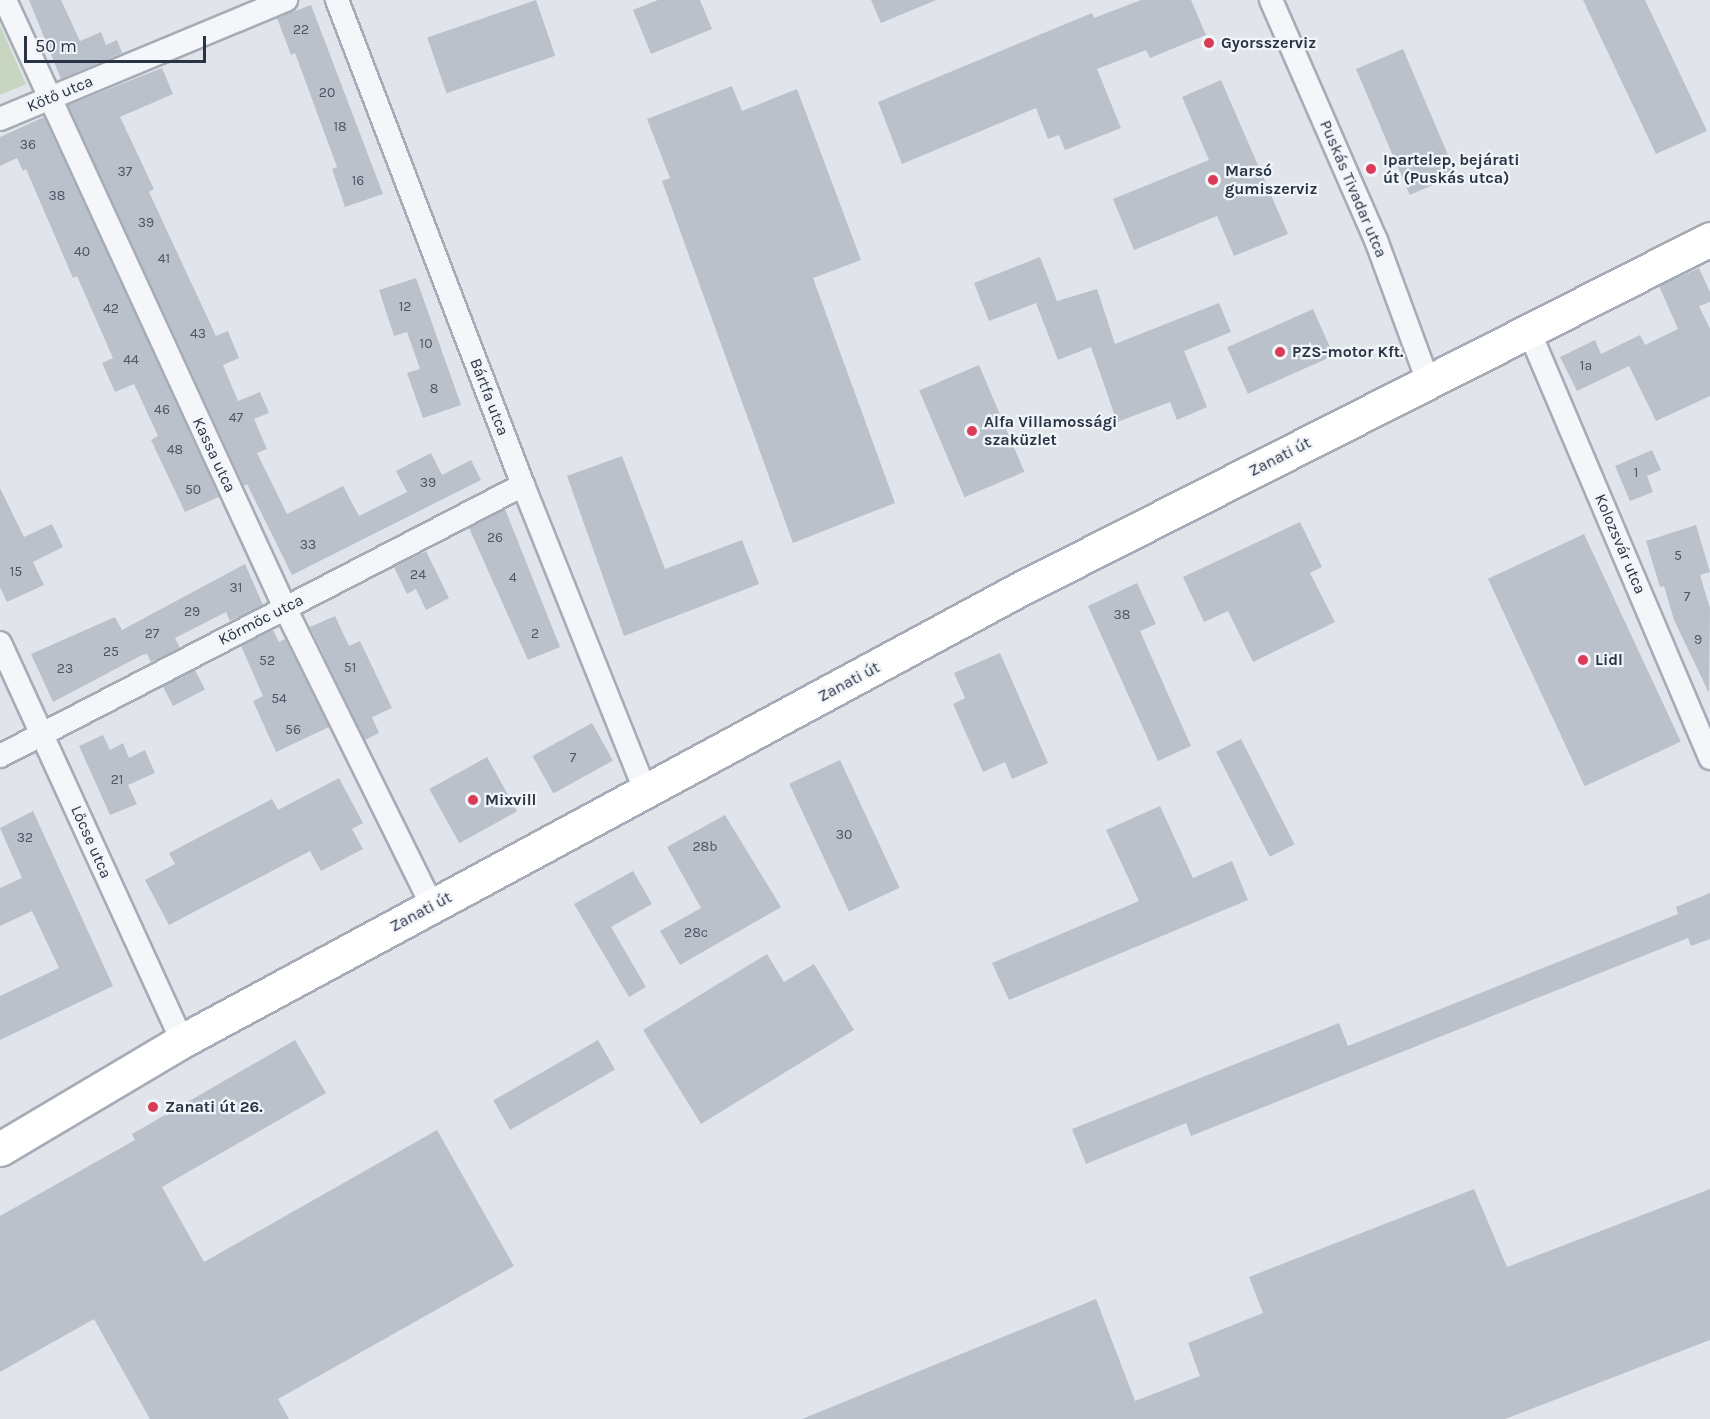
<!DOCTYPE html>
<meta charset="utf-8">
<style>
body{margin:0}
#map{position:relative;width:1710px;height:1419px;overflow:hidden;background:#e1e5eb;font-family:Karla,sans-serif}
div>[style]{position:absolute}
.green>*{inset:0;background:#c7d5c1}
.building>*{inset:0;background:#bac1cb;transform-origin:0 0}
.roads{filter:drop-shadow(2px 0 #a6acb6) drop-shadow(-2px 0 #a6acb6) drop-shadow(0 2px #a6acb6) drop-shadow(0 -2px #a6acb6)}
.street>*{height:22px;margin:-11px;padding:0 11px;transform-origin:11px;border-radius:11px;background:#f4f6f9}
.secondary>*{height:33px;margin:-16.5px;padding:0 16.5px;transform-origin:16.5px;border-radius:16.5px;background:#fff}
.dots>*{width:16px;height:16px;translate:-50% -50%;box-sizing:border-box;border:3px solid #f1f4f8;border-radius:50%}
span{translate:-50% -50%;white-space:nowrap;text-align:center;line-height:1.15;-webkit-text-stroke:4.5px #f1f4f8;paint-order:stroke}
.number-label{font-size:14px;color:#4c5666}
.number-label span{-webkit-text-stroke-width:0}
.poi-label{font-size:16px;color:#283344;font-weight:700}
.left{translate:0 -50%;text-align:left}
.street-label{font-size:16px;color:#283344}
.scale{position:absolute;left:24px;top:36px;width:182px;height:27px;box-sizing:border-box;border:3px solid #283344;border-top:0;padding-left:8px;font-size:18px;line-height:21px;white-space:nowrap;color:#283344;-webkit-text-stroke:4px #f1f4f8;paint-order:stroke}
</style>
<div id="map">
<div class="green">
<div style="clip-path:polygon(0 25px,26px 84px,0 95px)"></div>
</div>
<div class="building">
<div style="clip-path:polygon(29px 0,61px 0,80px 41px,101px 32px,106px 45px,117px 40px,122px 53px,61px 79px)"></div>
<div style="left:536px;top:0;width:59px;height:115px;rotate:71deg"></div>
<div style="clip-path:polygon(658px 0,700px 0,712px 29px,651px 54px,633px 10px)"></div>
<div style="clip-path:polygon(871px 0,936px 0,881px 23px)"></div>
<div style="clip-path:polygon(1141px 0,1191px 0,1206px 35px,1150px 58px,1146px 50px,1097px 69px,1121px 128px,1065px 150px,1059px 135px,1048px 139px,1036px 108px,902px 164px,878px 102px,1092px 13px,1094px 18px)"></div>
<div style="clip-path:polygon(1583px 0,1645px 0,1707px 131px,1656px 154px)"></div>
<div style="clip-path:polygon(311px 5px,383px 194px,345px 207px,332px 169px,337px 167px,295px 53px,291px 55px,277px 18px)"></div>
<div style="left:1403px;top:49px;width:137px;height:51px;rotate:67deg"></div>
<div style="clip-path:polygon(162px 68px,173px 94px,120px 117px,154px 189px,149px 192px,216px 336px,228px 331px,239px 358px,223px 365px,238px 401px,260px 392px,269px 413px,254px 419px,267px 449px,257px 453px,287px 514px,343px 486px,359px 516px,407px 492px,396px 471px,431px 453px,442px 475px,471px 460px,481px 480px,292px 575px,247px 484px,244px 486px,68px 105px)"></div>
<div style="clip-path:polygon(1221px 80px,1288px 234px,1234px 256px,1217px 216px,1134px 250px,1113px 199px,1209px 160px,1182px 97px)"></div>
<div style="clip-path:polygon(732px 86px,742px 111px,797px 89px,861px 260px,813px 278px,895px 503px,793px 543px,662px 181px,670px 178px,647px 119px)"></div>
<div style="clip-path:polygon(44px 117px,219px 497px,185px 512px,151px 440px,158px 436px,134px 384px,115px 392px,102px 363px,113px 358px,77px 276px,73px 278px,26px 169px,23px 171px,17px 158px,0 166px,0 137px)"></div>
<div style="clip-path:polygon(1040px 257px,1057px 301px,1097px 289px,1115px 344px,1219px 303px,1231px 332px,1184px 351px,1207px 407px,1177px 420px,1170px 402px,1117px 422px,1091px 347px,1058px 360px,1036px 303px,989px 321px,974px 283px)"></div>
<div style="clip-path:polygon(1699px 268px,1710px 292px,1710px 302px,1699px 306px,1710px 329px,1710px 396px,1656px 421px,1629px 366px,1577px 391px,1560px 357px,1595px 340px,1601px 354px,1640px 335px,1645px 345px,1678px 329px,1659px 286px)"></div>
<div style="clip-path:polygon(416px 278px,461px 405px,423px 418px,407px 373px,420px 369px,407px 332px,394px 336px,379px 290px)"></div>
<div style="left:1313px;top:309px;width:51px;height:94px;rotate:66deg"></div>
<div style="left:979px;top:365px;width:116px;height:65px;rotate:67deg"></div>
<div style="clip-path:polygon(1652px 450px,1661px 470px,1647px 476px,1653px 492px,1630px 501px,1615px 466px)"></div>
<div style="clip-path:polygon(622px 456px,665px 569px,742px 540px,759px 584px,624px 636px,567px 476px)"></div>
<div style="clip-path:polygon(0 488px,24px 537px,52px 524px,63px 547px,33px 562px,44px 585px,7px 602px,0 587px)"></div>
<div style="clip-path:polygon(505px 509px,560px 647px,528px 660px,469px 528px)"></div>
<div style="clip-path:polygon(1300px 522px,1322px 567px,1310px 573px,1335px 622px,1253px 662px,1228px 611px,1204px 622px,1183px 577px)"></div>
<div style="clip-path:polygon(1696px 525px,1710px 572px,1700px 575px,1710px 608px,1709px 693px,1674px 620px,1664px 586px,1660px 587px,1646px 541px)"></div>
<div style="left:1584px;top:534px;width:229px;height:106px;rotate:65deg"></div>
<div style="clip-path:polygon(426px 551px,449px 598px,426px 610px,416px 589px,407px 594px,394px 567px)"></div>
<div style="clip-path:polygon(245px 564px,263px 605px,230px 621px,226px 612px,175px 638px,180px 648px,151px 662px,147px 654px,142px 655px,53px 702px,31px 654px,115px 617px,122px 630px)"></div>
<div style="clip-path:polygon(1137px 583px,1156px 624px,1140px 631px,1191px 746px,1158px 761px,1088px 606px)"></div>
<div style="clip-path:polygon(335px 616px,349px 646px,360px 641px,392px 708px,372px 717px,379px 733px,365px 740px,310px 627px)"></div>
<div style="clip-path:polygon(273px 630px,279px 642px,285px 639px,329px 727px,276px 752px,253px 701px,263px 696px,241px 646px)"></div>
<div style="clip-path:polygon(1000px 653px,1048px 763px,1012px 779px,1005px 762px,983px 772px,953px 704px,965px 698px,954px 673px)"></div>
<div style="left:195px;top:670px;width:22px;height:36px;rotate:63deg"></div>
<div style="left:592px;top:723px;width:43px;height:68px;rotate:61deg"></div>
<div style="clip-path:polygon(103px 735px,110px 750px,123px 743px,129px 758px,145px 750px,155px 773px,128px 785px,137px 804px,110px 815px,79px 746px)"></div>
<div style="left:1241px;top:739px;width:118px;height:28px;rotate:63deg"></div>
<div style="left:487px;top:757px;width:62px;height:66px;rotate:61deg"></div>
<div style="left:840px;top:760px;width:141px;height:56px;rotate:65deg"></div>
<div style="clip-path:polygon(339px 778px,363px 823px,352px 829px,363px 849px,321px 871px,310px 851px,169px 925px,145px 880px,175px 864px,169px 853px,272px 799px,278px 810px)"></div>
<div style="clip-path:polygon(1160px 806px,1193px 878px,1232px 861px,1248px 900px,1009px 1000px,992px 963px,1139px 901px,1106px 830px)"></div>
<div style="clip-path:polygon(33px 811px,113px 986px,0 1040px,0 996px,59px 968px,32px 911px,0 926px,0 888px,22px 878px,0 828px)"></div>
<div style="clip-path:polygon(725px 815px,781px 907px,680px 965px,660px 931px,701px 908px,667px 847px)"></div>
<div style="clip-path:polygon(633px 871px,652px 904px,611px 927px,646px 987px,629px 997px,574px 904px)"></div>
<div style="clip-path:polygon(1710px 893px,1710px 939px,1691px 946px,1688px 938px,1191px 1136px,1186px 1123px,1086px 1164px,1072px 1129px,1339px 1023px,1348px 1046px,1678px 914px,1676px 907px)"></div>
<div style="clip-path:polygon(767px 954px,784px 982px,814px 964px,854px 1030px,701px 1124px,643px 1030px)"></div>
<div style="clip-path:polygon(295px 1040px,326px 1093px,162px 1187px,204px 1262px,437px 1130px,514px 1266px,278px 1399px,289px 1419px,150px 1419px,94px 1319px,0 1372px,0 1216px,135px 1140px,132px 1134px)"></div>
<div style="left:598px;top:1040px;width:34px;height:121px;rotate:60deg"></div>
<div style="clip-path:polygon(1474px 1189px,1507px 1267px,1710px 1189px,1710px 1340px,1505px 1419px,802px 1419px,1096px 1299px,1135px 1401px,1200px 1376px,1188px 1343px,1263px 1313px,1249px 1277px)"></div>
</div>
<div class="roads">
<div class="street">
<div style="left:5px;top:0;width:669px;rotate:65.27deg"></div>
<div style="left:285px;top:608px;width:331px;rotate:63.7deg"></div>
<div style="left:337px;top:0;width:519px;rotate:69.02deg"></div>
<div style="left:523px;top:485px;width:331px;rotate:68.2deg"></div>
<div style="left:1271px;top:0;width:262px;rotate:66.4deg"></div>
<div style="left:1376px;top:240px;width:150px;rotate:69.8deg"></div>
<div style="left:0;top:119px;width:310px;rotate:-22.6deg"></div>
<div style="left:1529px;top:331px;width:464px;rotate:67deg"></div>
<div style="left:0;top:643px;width:438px;rotate:65.4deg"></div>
<div style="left:0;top:756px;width:589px;rotate:-27.39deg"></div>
</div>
<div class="secondary">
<div style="left:0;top:1149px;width:212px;rotate:-30.7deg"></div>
<div style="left:182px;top:1041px;width:948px;rotate:-28.35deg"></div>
<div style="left:1016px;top:591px;width:778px;rotate:-26.89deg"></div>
</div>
</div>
<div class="dots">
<div style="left:1209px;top:43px;background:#da3c58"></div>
<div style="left:1371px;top:169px;background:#da3c58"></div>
<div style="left:1213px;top:180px;background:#da3c58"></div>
<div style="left:1280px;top:352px;background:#da3c58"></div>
<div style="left:972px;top:431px;background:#da3c58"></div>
<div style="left:1583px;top:660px;background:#da3c58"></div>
<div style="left:473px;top:800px;background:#da3c58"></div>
<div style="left:153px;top:1107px;background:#da3c58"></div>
</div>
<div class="number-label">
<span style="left:301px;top:30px">22</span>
<span style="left:327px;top:93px">20</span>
<span style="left:340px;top:127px">18</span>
<span style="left:28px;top:145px">36</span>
<span style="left:125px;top:172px">37</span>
<span style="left:358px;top:181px">16</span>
<span style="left:57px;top:196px">38</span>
<span style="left:146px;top:223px">39</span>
<span style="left:82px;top:252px">40</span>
<span style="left:164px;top:259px">41</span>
<span style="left:405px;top:307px">12</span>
<span style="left:111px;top:309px">42</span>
<span style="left:198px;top:334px">43</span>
<span style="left:426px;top:344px">10</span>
<span style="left:131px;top:360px">44</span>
<span style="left:1586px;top:366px">1a</span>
<span style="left:434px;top:389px">8</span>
<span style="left:162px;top:410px">46</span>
<span style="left:236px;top:418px">47</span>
<span style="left:175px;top:450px">48</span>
<span style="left:1636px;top:473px">1</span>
<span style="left:428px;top:483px">39</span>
<span style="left:193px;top:490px">50</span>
<span style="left:495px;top:538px">26</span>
<span style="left:308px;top:545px">33</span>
<span style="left:1678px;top:556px">5</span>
<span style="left:16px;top:572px">15</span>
<span style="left:418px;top:575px">24</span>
<span style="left:513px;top:578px">4</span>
<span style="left:236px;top:588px">31</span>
<span style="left:1687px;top:597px">7</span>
<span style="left:192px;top:612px">29</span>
<span style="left:1122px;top:615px">38</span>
<span style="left:152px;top:634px">27</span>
<span style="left:535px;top:634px">2</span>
<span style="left:1698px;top:640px">9</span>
<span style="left:111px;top:652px">25</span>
<span style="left:267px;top:661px">52</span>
<span style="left:350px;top:668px">51</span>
<span style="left:65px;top:669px">23</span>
<span style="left:279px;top:699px">54</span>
<span style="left:293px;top:730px">56</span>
<span style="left:573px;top:758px">7</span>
<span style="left:117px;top:780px">21</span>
<span style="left:844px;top:835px">30</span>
<span style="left:25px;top:838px">32</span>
<span style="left:705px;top:847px">28b</span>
<span style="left:696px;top:933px">28c</span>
</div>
<div class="poi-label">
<span class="left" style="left:1221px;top:43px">Gyorsszerviz</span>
<span class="left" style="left:1383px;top:169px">Ipartelep, bejárati<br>út (Puskás utca)</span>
<span class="left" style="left:1225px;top:180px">Marsó<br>gumiszerviz</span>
<span class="left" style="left:1292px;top:352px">PZS-motor Kft.</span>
<span class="left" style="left:984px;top:431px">Alfa Villamossági<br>szaküzlet</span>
<span class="left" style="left:1595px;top:660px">Lidl</span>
<span class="left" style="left:485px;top:800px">Mixvill</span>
<span class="left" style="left:165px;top:1107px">Zanati út 26.</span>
</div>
<div class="street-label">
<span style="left:60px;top:94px;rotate:-23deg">Kötő utca</span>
<span style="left:1353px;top:189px;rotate:67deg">Puskás Tivadar utca</span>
<span style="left:489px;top:397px;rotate:69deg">Bártfa utca</span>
<span style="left:214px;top:455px;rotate:65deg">Kassa utca</span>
<span style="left:1280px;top:457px;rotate:-27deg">Zanati út</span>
<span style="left:1620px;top:544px;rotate:67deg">Kolozsvár utca</span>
<span style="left:261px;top:620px;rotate:-27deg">Körmöc utca</span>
<span style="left:849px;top:682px;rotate:-28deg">Zanati út</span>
<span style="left:91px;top:842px;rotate:66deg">Lőcse utca</span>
<span style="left:421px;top:912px;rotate:-28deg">Zanati út</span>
</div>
<div class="scale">50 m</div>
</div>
